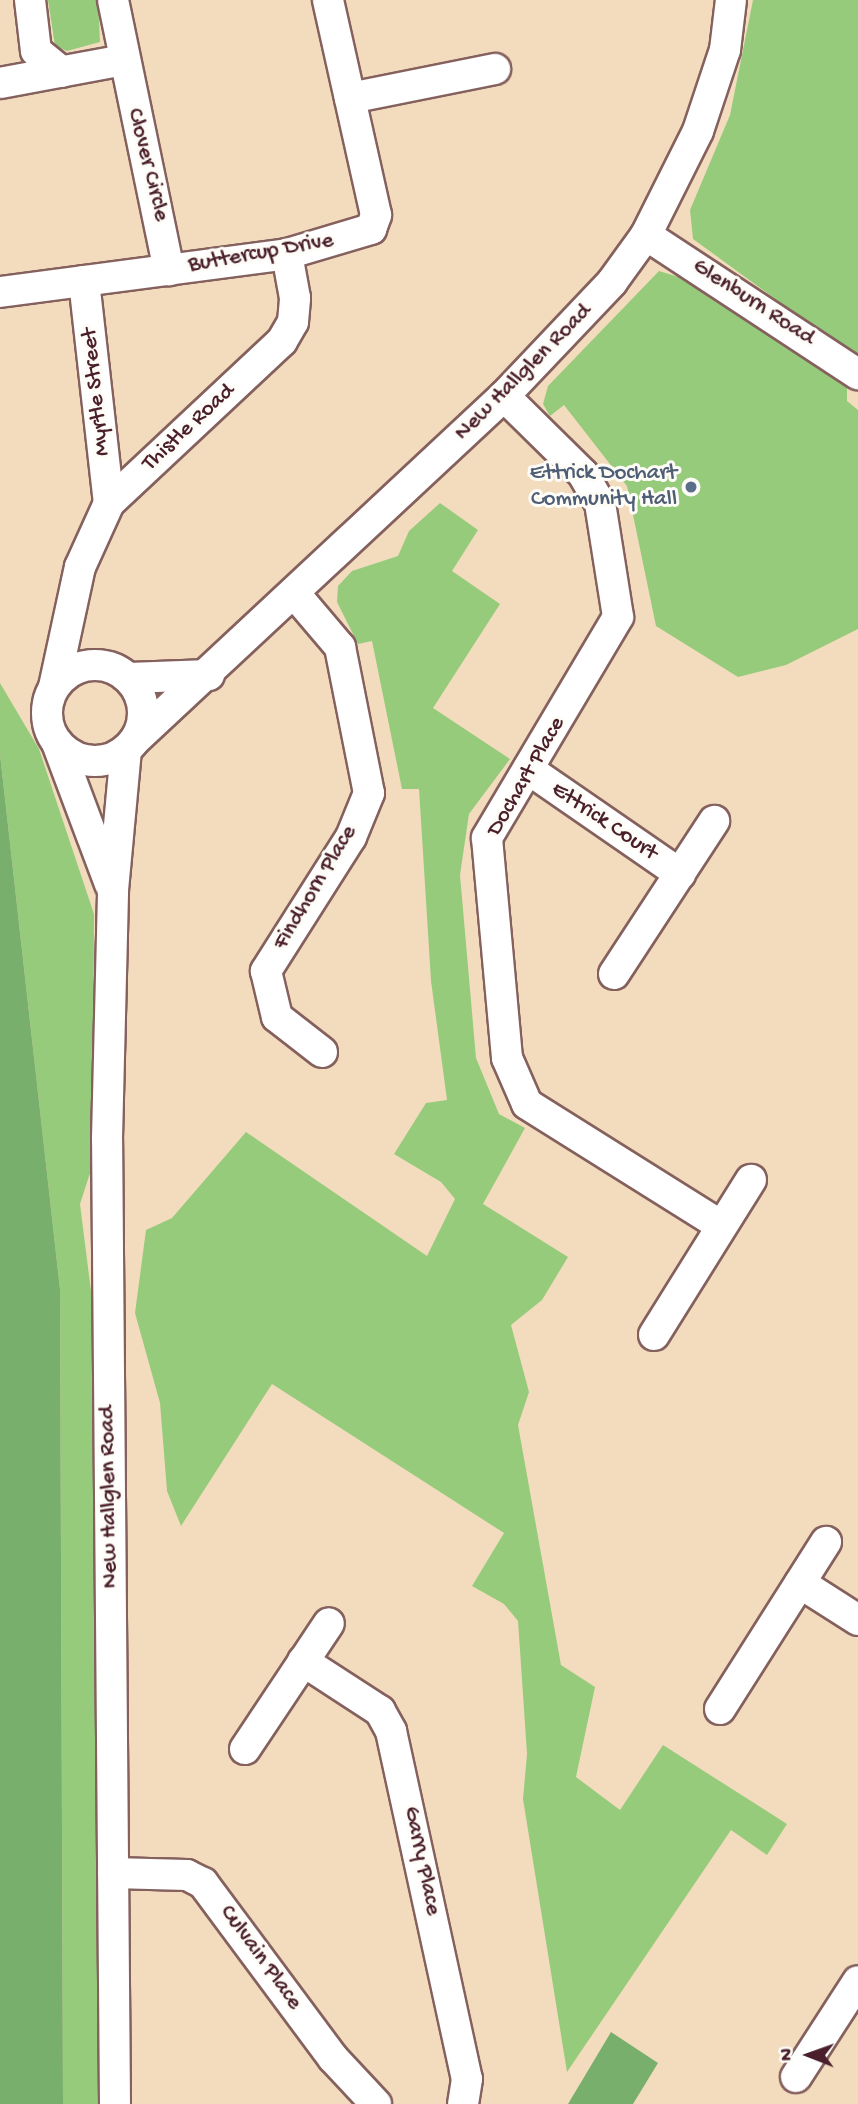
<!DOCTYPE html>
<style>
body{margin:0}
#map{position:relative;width:858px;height:2104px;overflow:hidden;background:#f3dcbe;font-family:"Gochi Hand",sans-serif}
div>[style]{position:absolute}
.green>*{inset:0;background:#97cb7c}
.forest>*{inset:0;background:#79af6c}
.roads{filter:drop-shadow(2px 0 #85615e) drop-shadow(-2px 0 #85615e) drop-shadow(0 2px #85615e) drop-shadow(0 -2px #85615e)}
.minor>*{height:30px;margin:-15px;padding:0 15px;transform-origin:15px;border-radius:15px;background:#fff}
.minor>.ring{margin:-15px;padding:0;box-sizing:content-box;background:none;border:30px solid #fff;border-radius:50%}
.dots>*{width:19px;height:19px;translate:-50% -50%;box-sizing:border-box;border:4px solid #fdfcf7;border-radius:50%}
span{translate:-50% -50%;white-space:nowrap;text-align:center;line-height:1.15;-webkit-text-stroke:6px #fdfcf7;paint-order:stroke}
.street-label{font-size:23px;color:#4a1f2b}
.service-label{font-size:23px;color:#4e5e75}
.right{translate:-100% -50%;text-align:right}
.north{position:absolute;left:774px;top:2020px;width:70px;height:70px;-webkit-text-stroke:5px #fdfcf7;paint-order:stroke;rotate:271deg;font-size:19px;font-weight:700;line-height:28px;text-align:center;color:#4a1f2b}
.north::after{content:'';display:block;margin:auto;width:24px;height:32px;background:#4a1f2b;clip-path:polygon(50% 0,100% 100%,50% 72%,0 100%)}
</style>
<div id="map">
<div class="green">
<div style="clip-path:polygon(48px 0,98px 0,100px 42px,67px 51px,55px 46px)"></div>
<div style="clip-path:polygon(753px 0,858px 0,858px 359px,693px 239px,690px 210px,730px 115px)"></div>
<div style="clip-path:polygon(659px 271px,698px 283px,847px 385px,847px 401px,858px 410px,858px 629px,786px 665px,738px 677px,656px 626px,627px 486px,564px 405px,550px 416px,543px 404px,548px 386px)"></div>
<div style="clip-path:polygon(440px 503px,478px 530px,452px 571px,500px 604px,433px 708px,510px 759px,469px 814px,460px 875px,476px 1058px,499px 1114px,525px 1128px,483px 1204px,568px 1257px,542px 1300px,511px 1325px,529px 1392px,518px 1425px,561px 1665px,595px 1687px,576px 1777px,620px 1810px,663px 1745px,787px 1824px,767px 1855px,731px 1830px,567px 2072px,523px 1799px,527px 1754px,518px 1621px,504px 1604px,472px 1586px,504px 1533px,272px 1384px,181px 1526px,167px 1491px,160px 1403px,135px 1313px,146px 1230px,172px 1218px,246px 1132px,427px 1256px,455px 1199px,441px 1182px,394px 1154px,426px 1103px,447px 1100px,431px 981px,419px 789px,402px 789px,372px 641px,358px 644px,337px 602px,338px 586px,352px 571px,398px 556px,409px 531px)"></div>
<div style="clip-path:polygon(0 683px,39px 749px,94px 914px,93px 1164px,80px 1204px,93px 1307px,100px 2104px,63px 2104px,60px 1289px,0 754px)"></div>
</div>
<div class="forest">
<div style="clip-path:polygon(0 754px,60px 1289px,63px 2104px,0 2104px)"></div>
<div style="clip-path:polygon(611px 2032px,658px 2063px,633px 2104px,568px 2104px)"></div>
</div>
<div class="roads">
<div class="minor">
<div style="left:30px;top:0;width:51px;rotate:83.3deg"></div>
<div style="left:36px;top:51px;width:33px;rotate:39deg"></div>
<div style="left:113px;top:0;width:276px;rotate:78.3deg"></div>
<div style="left:0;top:83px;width:126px;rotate:-10.5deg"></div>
<div style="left:350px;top:98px;width:148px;rotate:-11.3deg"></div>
<div style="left:646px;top:235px;width:254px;rotate:33.3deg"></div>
<div style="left:84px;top:281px;width:223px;rotate:83.6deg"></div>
<div style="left:0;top:292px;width:290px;rotate:-7.5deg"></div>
<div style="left:287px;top:254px;width:88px;rotate:-16.6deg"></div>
<div style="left:371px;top:229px;width:15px;rotate:-70deg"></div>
<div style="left:376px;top:215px;width:220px;rotate:-102.6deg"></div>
<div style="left:504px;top:396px;width:111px;rotate:44.6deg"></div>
<div style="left:583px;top:474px;width:34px;rotate:60deg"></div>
<div style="left:600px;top:503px;width:115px;rotate:81deg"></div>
<div style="left:618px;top:617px;width:257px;rotate:120.7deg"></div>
<div style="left:487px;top:838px;width:221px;rotate:84.8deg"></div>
<div style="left:507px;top:1058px;width:50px;rotate:66.5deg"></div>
<div style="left:527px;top:1104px;width:228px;rotate:32.1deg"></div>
<div style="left:295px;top:594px;width:70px;rotate:49.7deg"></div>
<div style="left:340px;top:647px;width:149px;rotate:78.8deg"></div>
<div style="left:369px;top:793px;width:48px;rotate:112.2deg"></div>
<div style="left:351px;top:837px;width:159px;rotate:122.4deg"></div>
<div style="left:266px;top:971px;width:47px;rotate:76.6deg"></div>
<div style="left:277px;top:1017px;width:57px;rotate:37.9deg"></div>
<div class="ring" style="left:47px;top:665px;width:66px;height:66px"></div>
<div style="left:129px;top:678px;width:80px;rotate:-2.1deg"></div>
<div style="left:54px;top:687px;width:123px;rotate:-77.8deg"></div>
<div style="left:80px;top:567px;width:70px;rotate:-65.6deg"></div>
<div style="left:109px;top:503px;width:237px;rotate:-43.1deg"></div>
<div style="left:282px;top:341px;width:22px;rotate:-60deg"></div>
<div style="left:293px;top:322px;width:24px;rotate:-85deg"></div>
<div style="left:295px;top:298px;width:45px;rotate:-100.3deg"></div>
<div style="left:135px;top:740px;width:504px;rotate:-42.99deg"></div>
<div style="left:504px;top:396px;width:157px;rotate:-46.5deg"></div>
<div style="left:612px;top:282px;width:58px;rotate:-54.1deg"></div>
<div style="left:646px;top:235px;width:116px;rotate:-63.4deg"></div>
<div style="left:698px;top:131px;width:85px;rotate:-71.6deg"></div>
<div style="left:725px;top:50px;width:50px;rotate:-83.2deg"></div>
<div style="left:57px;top:743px;width:151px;rotate:69.4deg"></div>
<div style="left:528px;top:769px;width:185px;rotate:34.6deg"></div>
<div style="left:614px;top:974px;width:183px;rotate:-56.8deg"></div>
<div style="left:654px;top:1335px;width:183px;rotate:-58deg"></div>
<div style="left:800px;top:1583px;width:69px;rotate:32.5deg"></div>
<div style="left:303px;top:1661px;width:92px;rotate:33deg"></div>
<div style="left:380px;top:1711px;width:23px;rotate:61deg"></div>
<div style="left:391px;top:1731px;width:356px;rotate:77.7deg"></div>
<div style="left:467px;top:2079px;width:25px;rotate:99deg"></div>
<div style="left:720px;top:1709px;width:198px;rotate:-57.6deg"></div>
<div style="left:245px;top:1749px;width:151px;rotate:-56.3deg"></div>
<div style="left:113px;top:1873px;width:74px;rotate:1.5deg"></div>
<div style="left:187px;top:1875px;width:18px;rotate:27deg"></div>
<div style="left:203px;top:1883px;width:218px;rotate:53.4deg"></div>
<div style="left:333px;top:2058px;width:63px;rotate:46.9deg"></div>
<div style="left:796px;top:2077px;width:114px;rotate:-57.1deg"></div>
<div style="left:115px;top:2104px;width:965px;rotate:-90.47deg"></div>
<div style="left:107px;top:1139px;width:249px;rotate:-88.6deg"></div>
<div style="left:113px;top:890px;width:141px;rotate:-84.7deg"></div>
</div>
</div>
<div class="dots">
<div style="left:691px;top:487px;background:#5c6f8a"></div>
</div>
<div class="street-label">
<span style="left:147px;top:165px;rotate:76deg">Clover Circle</span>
<span style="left:261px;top:254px;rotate:-10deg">Buttercup Drive</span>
<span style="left:753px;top:303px;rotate:33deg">Glenburn Road</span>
<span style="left:524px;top:373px;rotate:-45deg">New Hallglen Road</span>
<span style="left:97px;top:392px;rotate:-96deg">Myrtle Street</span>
<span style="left:189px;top:428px;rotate:-43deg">Thistle Road</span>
<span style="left:527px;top:777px;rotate:-60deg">Dochart Place</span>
<span style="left:604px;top:822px;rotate:34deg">Ettrick Court</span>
<span style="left:316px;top:888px;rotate:-59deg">Findhorn Place</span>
<span style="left:110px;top:1497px;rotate:-91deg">New Hallglen Road</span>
<span style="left:421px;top:1861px;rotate:78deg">Garry Place</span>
<span style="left:260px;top:1958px;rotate:54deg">Culvain Place</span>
</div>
<div class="service-label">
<span class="right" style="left:677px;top:487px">Ettrick Dochart<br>Community Hall</span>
</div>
<div class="north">N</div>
</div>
